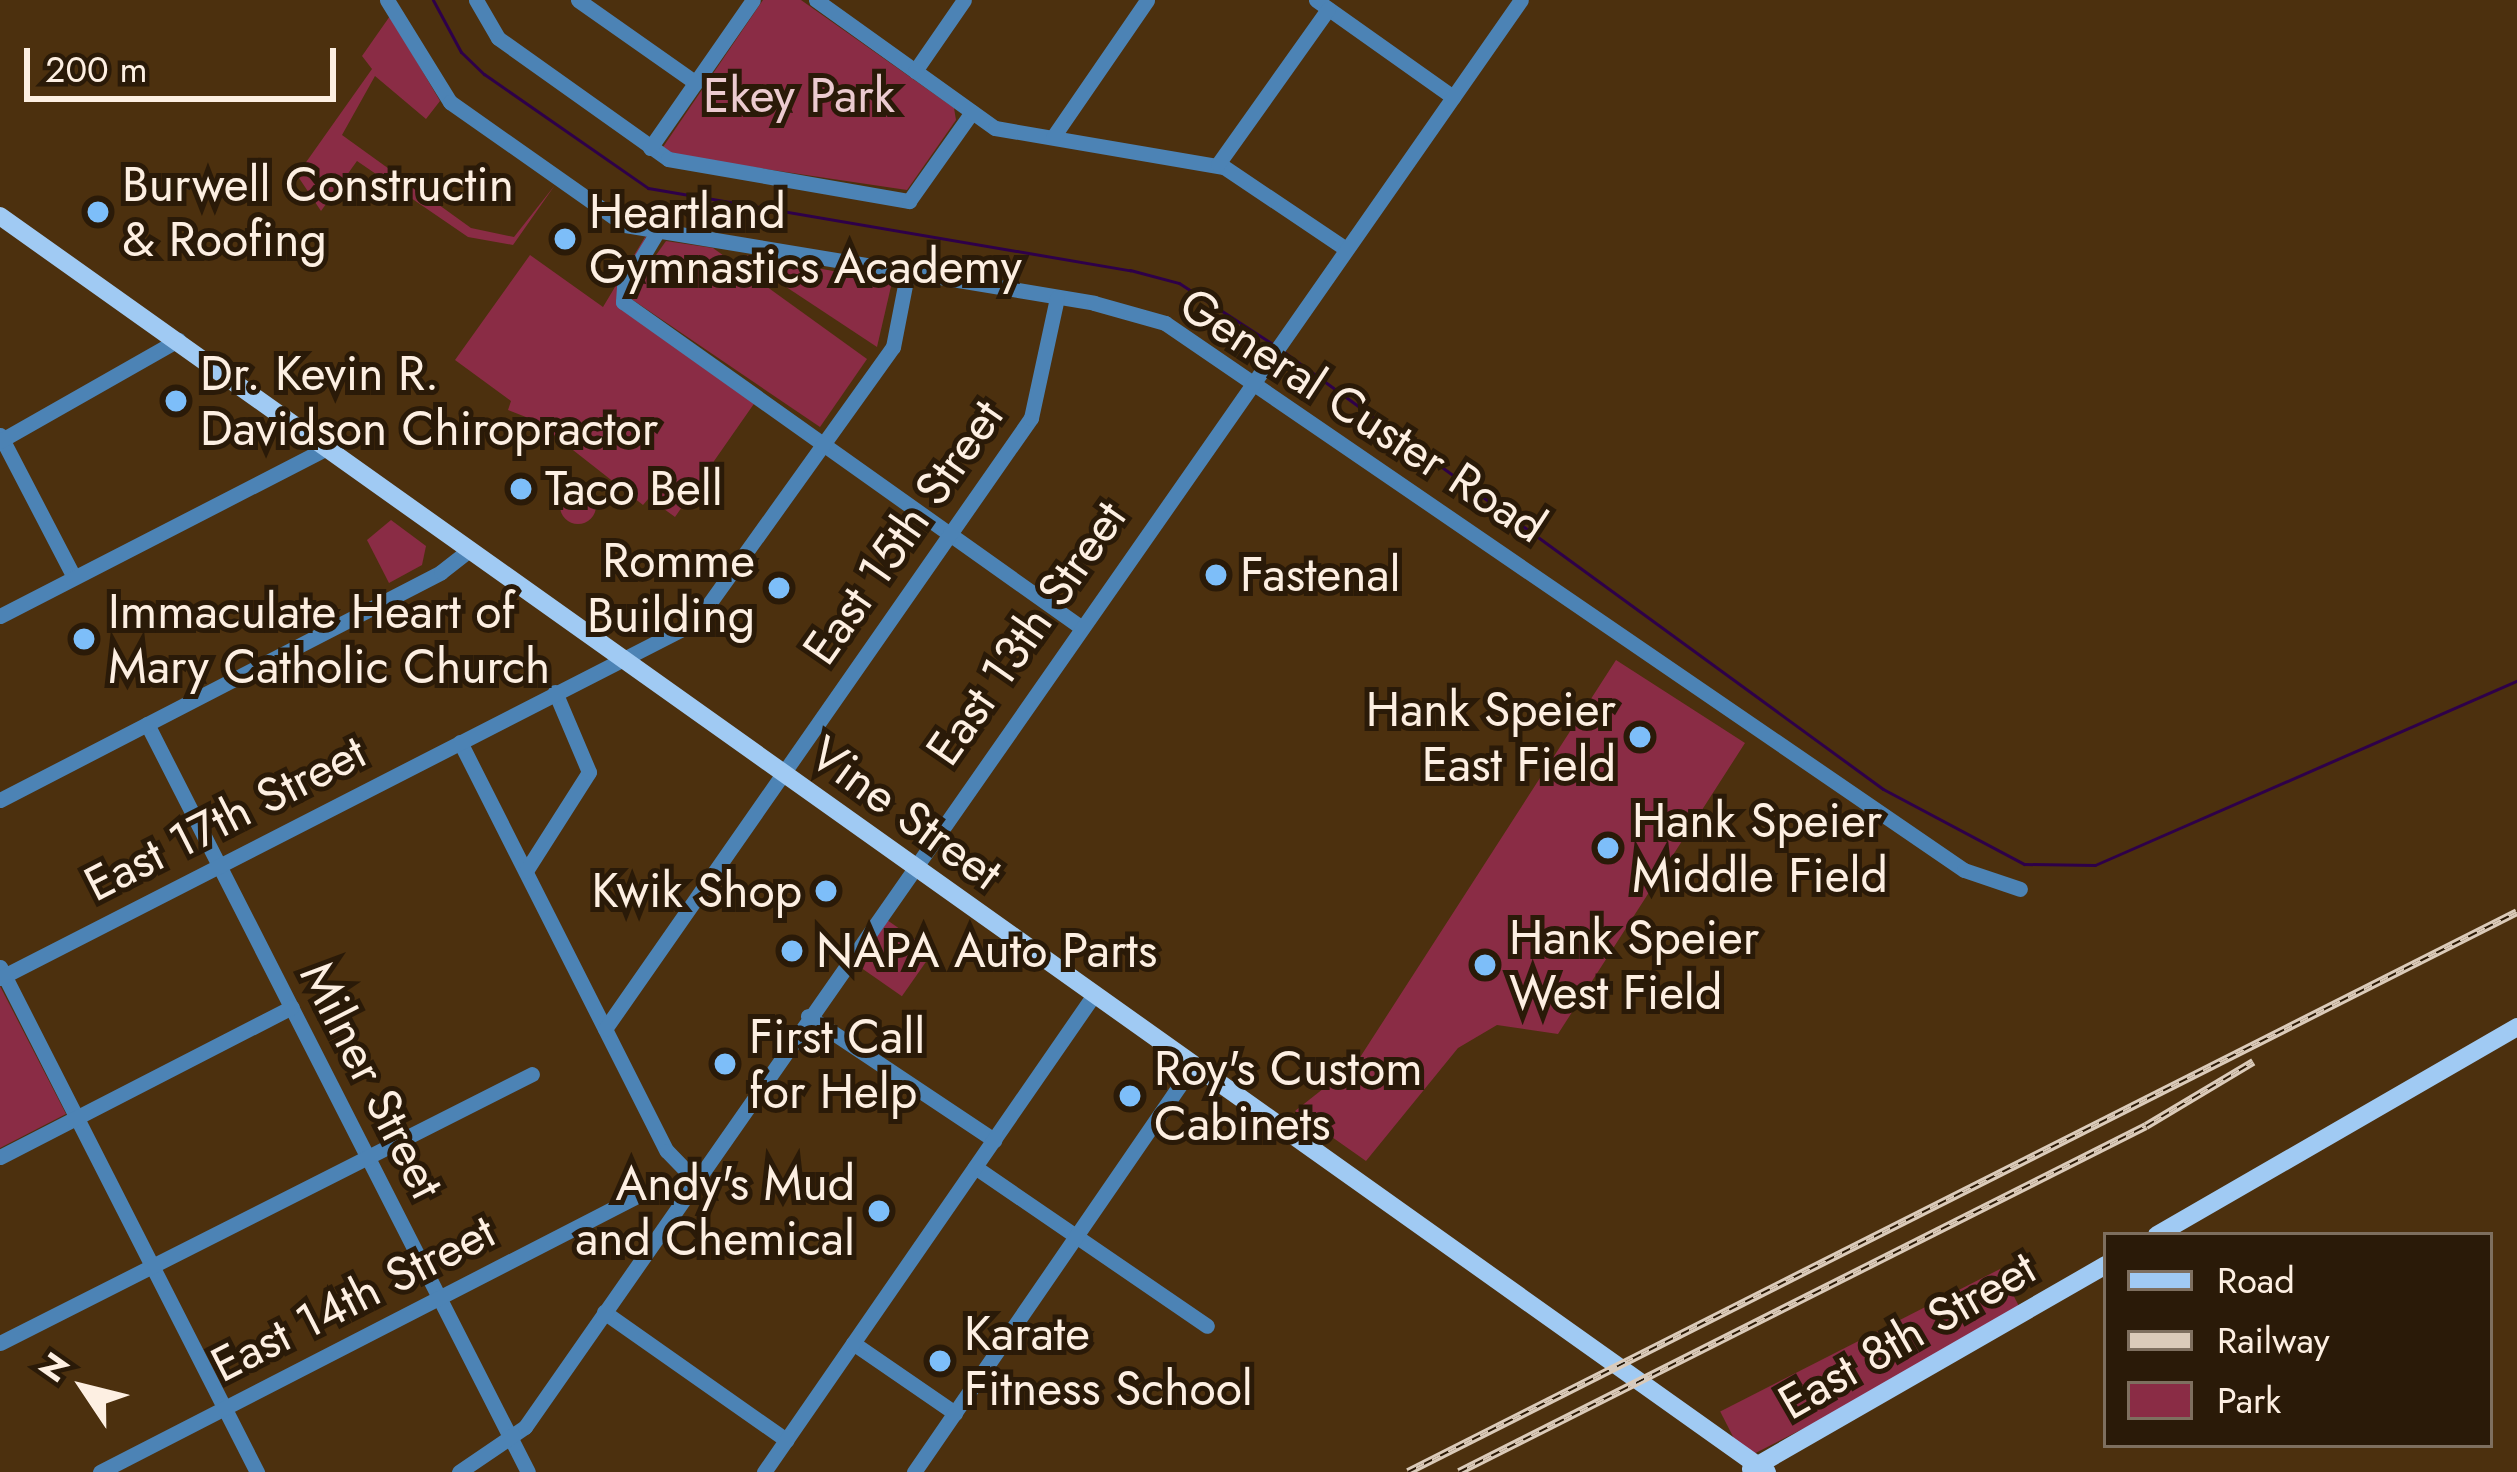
<!DOCTYPE html>
<style>
body{margin:0}
#map{position:relative;width:2517px;height:1472px;overflow:hidden;background:#4c300e;font-family:Jost,sans-serif}
div>[style]{position:absolute}
.green>*{inset:0;background:#8a2c45;transform-origin:0 0}
.round{border-radius:50%}
.stream>*{height:3px;margin:-1.5px;padding:0 1.5px;transform-origin:1.5px;border-radius:1.5px;background:#2e0049}
.minor>*{height:15px;margin:-7.5px;padding:0 7.5px;transform-origin:7.5px;border-radius:7.5px;background:#4c83b5}
.major>*{height:18px;margin:-9px;padding:0 9px;transform-origin:9px;border-radius:9px;background:#a0caf3}
.rail>*{height:8px;margin-top:-4px;transform-origin:0;background:repeating-linear-gradient(90deg,#2a1a08 0 9px,#dbcbba 0 18px);box-sizing:border-box;border-block:3px solid #dbcbba}
.dots>*{width:33px;height:33px;translate:-50% -50%;box-sizing:border-box;border:6px solid #2a1a08;border-radius:50%}
span{translate:-50% -50%;white-space:nowrap;text-align:center;line-height:1.15;-webkit-text-stroke:10px #2a1a08;paint-order:stroke}
.park-label{font-size:48px;color:#eccbd0}
.poi-label{font-size:48px;color:#fdefe2}
.left{translate:0 -50%;text-align:left}
.right{translate:-100% -50%;text-align:right}
.street-label{font-size:48px;color:#fdefe2}
.legend{position:absolute;left:2103px;top:1232px;width:390px;height:216px;box-sizing:border-box;background:#2a1a08;border:3px solid #7e6f5f;margin:0;padding:15px 21px;list-style:none;font-size:36px;color:#fdefe2}
.legend li{display:flex;align-items:center;gap:24px;height:60px}
.legend b{width:60px;border:3px solid #7e6f5f}
.north{position:absolute;left:24px;top:1328px;width:120px;height:120px;-webkit-text-stroke:9px #2a1a08;paint-order:stroke;rotate:305deg;font-size:33px;font-weight:700;line-height:48px;text-align:center;color:#fdefe2}
.north::after{content:'';display:block;margin:auto;width:42px;height:54px;background:#fdefe2;clip-path:polygon(50% 0,100% 100%,50% 72%,0 100%)}
.scale{position:absolute;left:24px;top:48px;width:312px;height:54px;box-sizing:border-box;border:6px solid #fdefe2;border-top:0;padding-left:15px;font-size:36px;line-height:42px;white-space:nowrap;color:#fdefe2;-webkit-text-stroke:9px #2a1a08;paint-order:stroke}
</style>
<div id="map">
<div class="green">
<div style="clip-path:polygon(763px 0,801px 0,954px 108px,956px 120px,907px 190px,671px 155px,663px 147px)"></div>
<div style="clip-path:polygon(390px 16px,440px 101px,426px 119px,375px 76px,342px 135px,471px 228px,514px 237px,555px 185px,513px 245px,468px 237px,357px 161px,321px 211px,297px 175px,372px 69px,362px 56px)"></div>
<div style="clip-path:polygon(648px 232px,621px 293px,758px 398px,675px 517px,649px 498px,643px 505px,536px 421px,508px 410px,511px 401px,455px 360px,530px 255px,603px 307px)"></div>
<div style="clip-path:polygon(666px 241px,713px 248px,867px 359px,820px 427px,627px 296px)"></div>
<div style="clip-path:polygon(748px 255px,892px 282px,877px 347px,744px 259px)"></div>
<div class="round" style="left:560px;top:488px;width:36px;height:36px"></div>
<div style="clip-path:polygon(391px 520px,426px 546px,422px 565px,389px 583px,367px 540px)"></div>
<div style="clip-path:polygon(1616px 660px,1745px 743px,1558px 1034px,1497px 1025px,1458px 1048px,1366px 1161px,1295px 1111px,1357px 1062px)"></div>
<div style="left:887px;top:920px;width:56px;height:54px;rotate:35deg"></div>
<div style="clip-path:polygon(0 986px,66px 1114px,0 1148px)"></div>
<div style="left:2000px;top:1269px;width:53px;height:314px;rotate:63deg"></div>
</div>
<div class="stream">
<div style="left:433px;top:0;width:59px;rotate:61.7deg"></div>
<div style="left:461px;top:52px;width:32px;rotate:44deg"></div>
<div style="left:484px;top:74px;width:200px;rotate:34.8deg"></div>
<div style="left:648px;top:188px;width:489px;rotate:9.7deg"></div>
<div style="left:1130px;top:270px;width:51px;rotate:14.9deg"></div>
<div style="left:1179px;top:283px;width:110px;rotate:33.1deg"></div>
<div style="left:1284px;top:352px;width:741px;rotate:36.11deg"></div>
<div style="left:1883px;top:789px;width:160px;rotate:28deg"></div>
<div style="left:2024px;top:864px;width:71px;rotate:0.8deg"></div>
<div style="left:2095px;top:865px;width:460px;rotate:-23.6deg"></div>
</div>
<div class="minor">
<div style="left:387px;top:0;width:120px;rotate:58.3deg"></div>
<div style="left:450px;top:102px;width:214px;rotate:35.1deg"></div>
<div style="left:625px;top:225px;width:475px;rotate:9.4deg"></div>
<div style="left:1094px;top:303px;width:74px;rotate:15.7deg"></div>
<div style="left:1165px;top:323px;width:968px;rotate:34.4deg"></div>
<div style="left:1964px;top:870px;width:59px;rotate:18.7deg"></div>
<div style="left:476px;top:0;width:44px;rotate:59.9deg"></div>
<div style="left:498px;top:38px;width:209px;rotate:35.4deg"></div>
<div style="left:668px;top:159px;width:245px;rotate:9.9deg"></div>
<div style="left:909px;top:201px;width:109px;rotate:-54.7deg"></div>
<div style="left:578px;top:0;width:144px;rotate:35.1deg"></div>
<div style="left:816px;top:0;width:220px;rotate:35.6deg"></div>
<div style="left:995px;top:128px;width:232px;rotate:9.7deg"></div>
<div style="left:1224px;top:167px;width:147px;rotate:33.9deg"></div>
<div style="left:1316px;top:0;width:168px;rotate:35.3deg"></div>
<div style="left:915px;top:71px;width:86px;rotate:-55.4deg"></div>
<div style="left:1053px;top:137px;width:166px;rotate:-55.5deg"></div>
<div style="left:650px;top:148px;width:180px;rotate:-55.2deg"></div>
<div style="left:1218px;top:164px;width:190px;rotate:-54.6deg"></div>
<div style="left:656px;top:234px;width:62px;rotate:121.1deg"></div>
<div style="left:624px;top:287px;width:15px;rotate:94deg"></div>
<div style="left:623px;top:302px;width:559px;rotate:35.39deg"></div>
<div style="left:0;top:435px;width:160px;rotate:62.5deg"></div>
<div style="left:0;top:441px;width:205px;rotate:-29.6deg"></div>
<div style="left:0;top:616px;width:368px;rotate:-27.2deg"></div>
<div style="left:147px;top:724px;width:839px;rotate:63.01deg"></div>
<div style="left:460px;top:742px;width:458px;rotate:63.2deg"></div>
<div style="left:667px;top:1151px;width:39px;rotate:46deg"></div>
<div style="left:0;top:800px;width:496px;rotate:-27.3deg"></div>
<div style="left:441px;top:572px;width:37px;rotate:-38deg"></div>
<div style="left:526px;top:871px;width:117px;rotate:-57.5deg"></div>
<div style="left:589px;top:772px;width:87px;rotate:-113deg"></div>
<div style="left:0;top:967px;width:567px;rotate:63.03deg"></div>
<div style="left:0;top:978px;width:782px;rotate:-27.09deg"></div>
<div style="left:696px;top:622px;width:338px;rotate:-54.4deg"></div>
<div style="left:893px;top:347px;width:73px;rotate:-79deg"></div>
<div style="left:808px;top:1016px;width:224px;rotate:33.7deg"></div>
<div style="left:605px;top:1029px;width:745px;rotate:-55.12deg"></div>
<div style="left:1031px;top:418px;width:123px;rotate:-77.8deg"></div>
<div style="left:0;top:1157px;width:328px;rotate:-27.2deg"></div>
<div style="left:975px;top:1167px;width:281px;rotate:34.4deg"></div>
<div style="left:604px;top:1312px;width:223px;rotate:35.1deg"></div>
<div style="left:0;top:1343px;width:596px;rotate:-26.82deg"></div>
<div style="left:853px;top:1343px;width:124px;rotate:34.5deg"></div>
<div style="left:100px;top:1472px;width:608px;rotate:-27.2deg"></div>
<div style="left:459px;top:1472px;width:80px;rotate:-34.3deg"></div>
<div style="left:525px;top:1427px;width:1740px;rotate:-55.09deg"></div>
<div style="left:764px;top:1472px;width:579px;rotate:-55.35deg"></div>
<div style="left:914px;top:1472px;width:491px;rotate:-55.5deg"></div>
</div>
<div class="major">
<div style="left:0;top:216px;width:2168px;rotate:35.41deg"></div>
<div style="left:2157px;top:1235px;width:416px;rotate:-30deg"></div>
<div style="left:1751px;top:1469px;width:409px;rotate:-29.9deg"></div>
</div>
<div class="rail">
<div style="left:1408px;top:1472px;width:1242px;rotate:-26.79deg"></div>
<div style="left:1459px;top:1472px;width:769px;rotate:-26.73deg"></div>
<div style="left:2146px;top:1126px;width:125px;rotate:-30.9deg"></div>
</div>
<div class="dots">
<div style="left:98px;top:212px;background:#7dbef9"></div>
<div style="left:565px;top:239px;background:#7dbef9"></div>
<div style="left:176px;top:401px;background:#7dbef9"></div>
<div style="left:521px;top:489px;background:#7dbef9"></div>
<div style="left:1216px;top:575px;background:#7dbef9"></div>
<div style="left:779px;top:588px;background:#7dbef9"></div>
<div style="left:84px;top:639px;background:#7dbef9"></div>
<div style="left:1640px;top:737px;background:#7dbef9"></div>
<div style="left:1608px;top:848px;background:#7dbef9"></div>
<div style="left:826px;top:891px;background:#7dbef9"></div>
<div style="left:792px;top:951px;background:#7dbef9"></div>
<div style="left:1485px;top:965px;background:#7dbef9"></div>
<div style="left:725px;top:1064px;background:#7dbef9"></div>
<div style="left:1130px;top:1096px;background:#7dbef9"></div>
<div style="left:879px;top:1211px;background:#7dbef9"></div>
<div style="left:940px;top:1361px;background:#7dbef9"></div>
</div>
<div class="park-label">
<span style="left:799px;top:96px">Ekey Park</span>
</div>
<div class="poi-label">
<span class="left" style="left:122px;top:212px">Burwell Constructin<br>&amp; Roofing</span>
<span class="left" style="left:589px;top:239px">Heartland<br>Gymnastics Academy</span>
<span class="left" style="left:200px;top:401px">Dr. Kevin R.<br>Davidson Chiropractor</span>
<span class="left" style="left:545px;top:489px">Taco Bell</span>
<span class="right" style="left:755px;top:588px">Romme<br>Building</span>
<span class="left" style="left:1240px;top:575px">Fastenal</span>
<span class="left" style="left:108px;top:639px">Immaculate Heart of<br>Mary Catholic Church</span>
<span class="right" style="left:1616px;top:737px">Hank Speier<br>East Field</span>
<span class="left" style="left:1632px;top:848px">Hank Speier<br>Middle Field</span>
<span class="right" style="left:802px;top:891px">Kwik Shop</span>
<span class="left" style="left:1509px;top:965px">Hank Speier<br>West Field</span>
<span class="left" style="left:816px;top:951px">NAPA Auto Parts</span>
<span class="left" style="left:749px;top:1064px">First Call<br>for Help</span>
<span class="left" style="left:1154px;top:1096px">Roy's Custom<br>Cabinets</span>
<span class="right" style="left:855px;top:1211px">Andy's Mud<br>and Chemical</span>
<span class="left" style="left:964px;top:1361px">Karate<br>Fitness School</span>
</div>
<div class="street-label">
<span style="left:1363px;top:415px;rotate:33deg">General Custer Road</span>
<span style="left:903px;top:532px;rotate:-55deg">East 15th Street</span>
<span style="left:1026px;top:633px;rotate:-55deg">East 13th Street</span>
<span style="left:906px;top:813px;rotate:36deg">Vine Street</span>
<span style="left:225px;top:818px;rotate:-27deg">East 17th Street</span>
<span style="left:372px;top:1080px;rotate:63deg">Milner Street</span>
<span style="left:353px;top:1298px;rotate:-27deg">East 14th Street</span>
<span style="left:1907px;top:1335px;rotate:-30deg">East 8th Street</span>
</div>
<ul class="legend">
<li><b style="height:15px;background:#a0caf3"></b>Road</li>
<li><b style="height:15px;background:#dbcbba"></b>Railway</li>
<li><b style="height:33px;background:#8a2c45"></b>Park</li>
</ul>
<div class="north">N</div>
<div class="scale">200 m</div>
</div>
